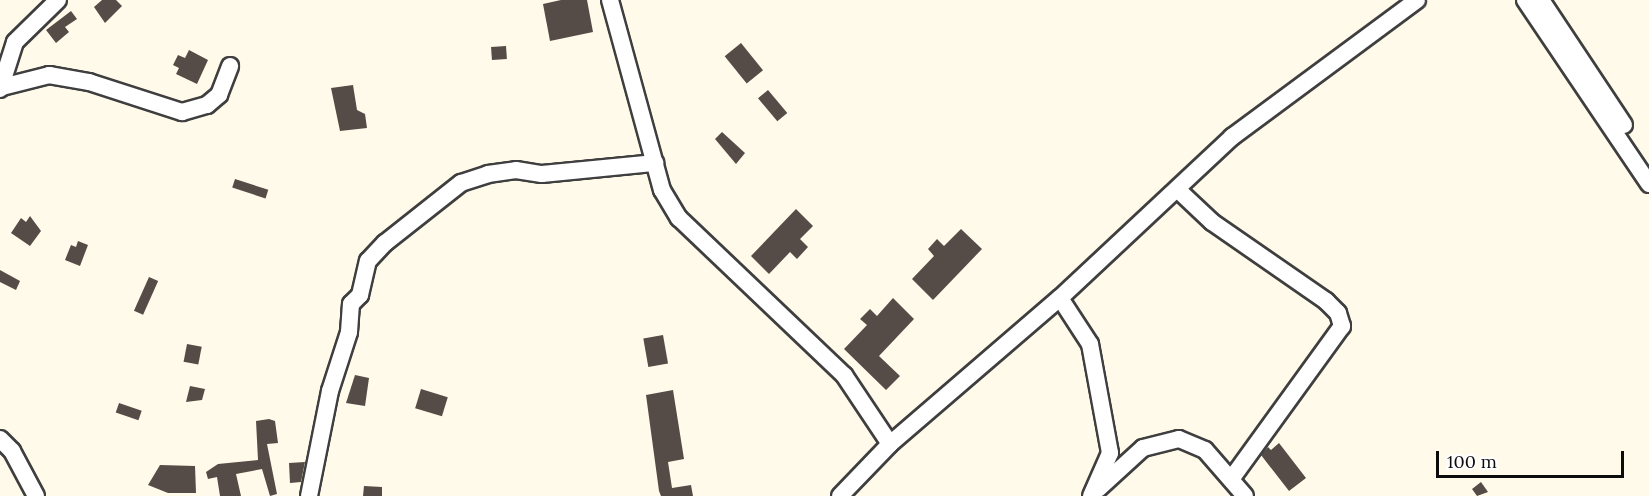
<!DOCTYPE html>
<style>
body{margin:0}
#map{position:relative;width:1649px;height:496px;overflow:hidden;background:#fffaea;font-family:Lora,serif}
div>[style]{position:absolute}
.building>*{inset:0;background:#554c47;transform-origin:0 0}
.roads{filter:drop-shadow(2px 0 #3f3f3f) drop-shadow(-2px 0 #3f3f3f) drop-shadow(0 2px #3f3f3f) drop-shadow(0 -2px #3f3f3f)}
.minor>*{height:16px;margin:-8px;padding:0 8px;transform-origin:8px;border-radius:8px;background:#fff}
span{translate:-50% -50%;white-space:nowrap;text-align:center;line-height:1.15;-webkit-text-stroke:6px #fff;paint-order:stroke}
.scale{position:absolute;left:1436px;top:451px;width:188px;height:27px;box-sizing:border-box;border:3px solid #0c0c0c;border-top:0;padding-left:8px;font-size:18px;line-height:21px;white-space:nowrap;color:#0c0c0c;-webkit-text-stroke:4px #fff;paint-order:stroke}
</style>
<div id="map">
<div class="building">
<div style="clip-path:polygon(102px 0,116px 0,122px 6px,105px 23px,94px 7px)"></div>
<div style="clip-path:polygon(561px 0,587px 0,593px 32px,550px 41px,543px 4px)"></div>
<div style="clip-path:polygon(71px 11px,77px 19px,65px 27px,69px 32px,56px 43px,46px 30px)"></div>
<div style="left:741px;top:43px;width:35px;height:21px;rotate:51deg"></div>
<div style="left:506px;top:46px;width:13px;height:15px;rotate:86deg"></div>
<div style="clip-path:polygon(189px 50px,208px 60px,197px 84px,176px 74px,179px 68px,173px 65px,178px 55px,185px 58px)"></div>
<div style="clip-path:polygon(353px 85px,357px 110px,365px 114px,367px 128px,340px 131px,331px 88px)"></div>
<div style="left:768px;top:90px;width:30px;height:13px;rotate:50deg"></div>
<div style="clip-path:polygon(722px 132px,745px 153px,736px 164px,715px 139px)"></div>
<div style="left:235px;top:179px;width:35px;height:9px;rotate:18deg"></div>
<div style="clip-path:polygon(796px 209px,813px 226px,800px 239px,808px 247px,797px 259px,790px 252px,769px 274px,751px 256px)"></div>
<div style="clip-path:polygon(30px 216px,41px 231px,30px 246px,11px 233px,21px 218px,26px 222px)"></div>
<div style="clip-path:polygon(961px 229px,982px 249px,933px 300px,912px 279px,934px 256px,928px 249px,937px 239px,944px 246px)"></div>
<div style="clip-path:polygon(78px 241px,88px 245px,80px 266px,65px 260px,71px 245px,76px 247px)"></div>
<div style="clip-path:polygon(0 270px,20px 281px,16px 290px,0 282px)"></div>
<div style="left:149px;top:277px;width:10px;height:37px;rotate:24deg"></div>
<div style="clip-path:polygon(893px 298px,914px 319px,879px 356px,900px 376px,886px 390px,844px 349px,867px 325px,860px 319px,870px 309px,877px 316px)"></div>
<div style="left:663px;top:335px;width:29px;height:20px;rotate:80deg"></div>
<div style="left:187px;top:344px;width:15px;height:18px;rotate:11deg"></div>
<div style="clip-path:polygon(355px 375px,369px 378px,365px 406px,346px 403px)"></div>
<div style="clip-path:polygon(190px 386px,205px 389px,202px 400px,186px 402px)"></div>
<div style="left:421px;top:389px;width:28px;height:20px;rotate:17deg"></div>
<div style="clip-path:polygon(673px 390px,684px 459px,668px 462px,672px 488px,691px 485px,693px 496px,661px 496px,659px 491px,646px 395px)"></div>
<div style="left:119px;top:403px;width:24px;height:10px;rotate:19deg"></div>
<div style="clip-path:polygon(269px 419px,275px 421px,278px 443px,267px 444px,277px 494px,270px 496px,262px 469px,236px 474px,241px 496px,220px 496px,217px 477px,208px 479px,206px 472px,218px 464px,258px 460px,256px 421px)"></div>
<div style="clip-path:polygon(1279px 443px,1306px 478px,1289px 491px,1261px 455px,1268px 447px,1271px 450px)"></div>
<div style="clip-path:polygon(305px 462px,301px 482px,290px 483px,289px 463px)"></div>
<div style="clip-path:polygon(160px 465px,195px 466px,196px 493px,168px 493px,148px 485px)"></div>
<div style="clip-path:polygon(1481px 482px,1488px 492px,1477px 496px,1472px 489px)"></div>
<div style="clip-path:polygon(364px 486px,382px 487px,382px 496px,363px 496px)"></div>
</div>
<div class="roads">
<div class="minor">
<div style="left:610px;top:0;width:197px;rotate:74.7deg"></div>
<div style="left:662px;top:190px;width:33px;rotate:59deg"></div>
<div style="left:679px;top:218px;width:228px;rotate:43.6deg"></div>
<div style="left:844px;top:375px;width:83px;rotate:56.3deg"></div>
<div style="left:1525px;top:0;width:222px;rotate:56deg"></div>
<div style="left:1541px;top:0;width:150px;rotate:56.4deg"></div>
<div style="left:2px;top:87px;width:49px;rotate:-14.3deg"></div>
<div style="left:49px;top:75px;width:41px;rotate:9.9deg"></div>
<div style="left:89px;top:82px;width:98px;rotate:17.9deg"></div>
<div style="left:182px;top:112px;width:26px;rotate:-16deg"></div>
<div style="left:207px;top:105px;width:16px;rotate:-40deg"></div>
<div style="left:219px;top:95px;width:31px;rotate:-69deg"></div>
<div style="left:0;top:89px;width:49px;rotate:-72.3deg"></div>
<div style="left:15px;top:42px;width:60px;rotate:-44.3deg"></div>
<div style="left:1177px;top:189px;width:48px;rotate:43.3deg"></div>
<div style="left:1212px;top:222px;width:139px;rotate:34.7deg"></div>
<div style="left:1326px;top:301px;width:17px;rotate:45deg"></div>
<div style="left:1338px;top:313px;width:14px;rotate:73deg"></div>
<div style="left:1342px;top:326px;width:188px;rotate:125.9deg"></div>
<div style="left:1060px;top:298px;width:55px;rotate:56.9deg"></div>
<div style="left:1090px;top:344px;width:111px;rotate:79.6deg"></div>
<div style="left:1110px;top:453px;width:47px;rotate:113.8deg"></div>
<div style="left:0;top:439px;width:17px;rotate:45deg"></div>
<div style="left:12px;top:451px;width:51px;rotate:61.9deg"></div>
<div style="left:1098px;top:489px;width:61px;rotate:-42.3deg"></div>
<div style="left:1143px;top:448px;width:37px;rotate:-14deg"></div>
<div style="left:1179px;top:439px;width:28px;rotate:23deg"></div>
<div style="left:1205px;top:450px;width:61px;rotate:49deg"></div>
<div style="left:309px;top:496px;width:107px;rotate:-78.7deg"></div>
<div style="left:330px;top:391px;width:62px;rotate:-72.1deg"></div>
<div style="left:349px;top:332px;width:28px;rotate:-86deg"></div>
<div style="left:351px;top:304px;width:13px;rotate:-45deg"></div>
<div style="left:360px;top:295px;width:35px;rotate:-77deg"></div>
<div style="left:368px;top:261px;width:25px;rotate:-47deg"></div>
<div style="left:385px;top:243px;width:97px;rotate:-38.3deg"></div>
<div style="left:461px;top:183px;width:28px;rotate:-18deg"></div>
<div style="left:488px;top:174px;width:28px;rotate:-8deg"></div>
<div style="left:516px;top:170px;width:26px;rotate:9deg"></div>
<div style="left:542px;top:174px;width:114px;rotate:-5.6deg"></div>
<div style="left:840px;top:496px;width:72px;rotate:-46.1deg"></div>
<div style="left:890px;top:444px;width:224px;rotate:-40.7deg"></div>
<div style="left:1060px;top:298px;width:236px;rotate:-43.1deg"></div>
<div style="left:1232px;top:137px;width:230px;rotate:-36.5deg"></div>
</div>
</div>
<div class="scale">100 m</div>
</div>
